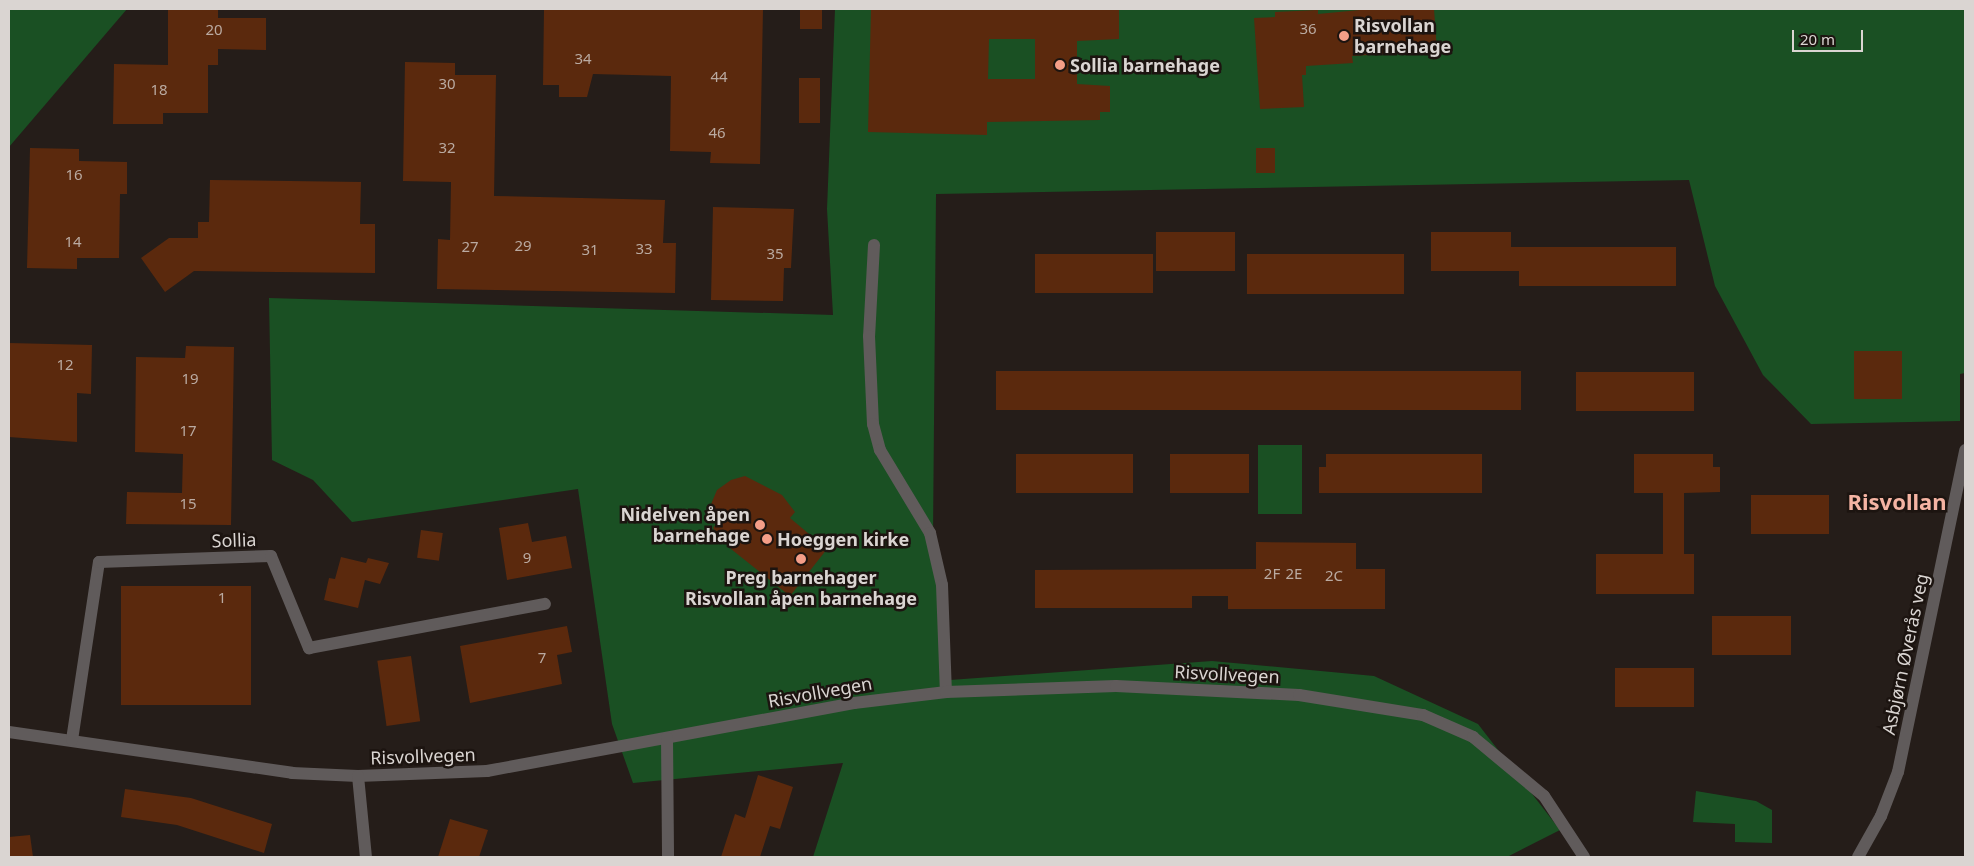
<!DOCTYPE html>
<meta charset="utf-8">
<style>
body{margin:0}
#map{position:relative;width:1974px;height:866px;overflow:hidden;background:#251d19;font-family:"Noto Sans",sans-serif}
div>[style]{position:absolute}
.green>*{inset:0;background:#1a5023;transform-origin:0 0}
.building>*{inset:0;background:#5b290d;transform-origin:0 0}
.minor>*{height:12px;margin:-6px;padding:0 6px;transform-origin:6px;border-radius:6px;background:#605b5b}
.dots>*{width:14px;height:14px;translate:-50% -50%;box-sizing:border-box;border:2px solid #1c1410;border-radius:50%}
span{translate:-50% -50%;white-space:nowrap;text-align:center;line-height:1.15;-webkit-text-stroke:5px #1c1410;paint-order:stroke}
.number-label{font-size:15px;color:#baaaa1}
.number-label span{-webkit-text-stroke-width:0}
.poi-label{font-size:18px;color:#dad5d2;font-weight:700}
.left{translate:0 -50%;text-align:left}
.right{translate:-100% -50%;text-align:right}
.street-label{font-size:18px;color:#dad5d2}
.district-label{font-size:22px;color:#f5b4a3;font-weight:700}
.frame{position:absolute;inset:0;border:10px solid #dad5d2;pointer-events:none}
.scale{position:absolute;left:1792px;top:30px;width:71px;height:22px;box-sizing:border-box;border:2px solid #dad5d2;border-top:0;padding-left:6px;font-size:15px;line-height:18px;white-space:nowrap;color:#dad5d2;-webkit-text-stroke:4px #1c1410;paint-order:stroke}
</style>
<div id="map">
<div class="green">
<div style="clip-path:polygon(9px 9px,127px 9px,9px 147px)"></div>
<div style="clip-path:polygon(835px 9px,1965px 9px,1965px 373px,1960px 374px,1960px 421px,1811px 424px,1763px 375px,1715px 286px,1689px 180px,936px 194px,933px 537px,950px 680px,1212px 661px,1374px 676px,1478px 724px,1560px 830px,1507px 857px,813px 857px,843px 763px,633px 783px,612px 724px,578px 489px,352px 522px,313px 480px,272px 460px,269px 298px,833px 315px,827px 209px)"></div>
<div style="left:1258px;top:445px;width:44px;height:69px"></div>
<div style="clip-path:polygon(1696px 791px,1756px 801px,1772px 810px,1772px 843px,1735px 842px,1735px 824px,1693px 822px)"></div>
</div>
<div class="building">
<div style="clip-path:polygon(168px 9px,218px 9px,218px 18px,266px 18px,266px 50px,218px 49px,218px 65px,208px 65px,208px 113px,163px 113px,163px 124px,113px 124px,114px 64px,168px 65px)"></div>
<div style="clip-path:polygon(544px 9px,763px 9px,760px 164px,710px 163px,711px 152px,670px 151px,671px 76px,593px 74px,587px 97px,559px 97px,559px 85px,543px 85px)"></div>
<div style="left:800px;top:9px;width:22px;height:20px"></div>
<div style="clip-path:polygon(evenodd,871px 9px,1119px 9px,1119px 39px,1077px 41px,1077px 84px,1110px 86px,1110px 112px,1100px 112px,1100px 120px,987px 122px,987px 135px,868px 132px,871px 9px,989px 39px,1035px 39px,1035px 79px,988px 79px,989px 39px)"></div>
<div style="clip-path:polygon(1370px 9px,1434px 9px,1437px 51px,1352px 56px,1353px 63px,1306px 66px,1306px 75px,1302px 75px,1304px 107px,1260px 109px,1254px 18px,1275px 17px,1275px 12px,1318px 10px,1318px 14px)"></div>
<div style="clip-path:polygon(405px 62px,455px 63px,455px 75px,496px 75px,494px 196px,665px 200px,663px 243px,676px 243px,675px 293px,437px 289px,438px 239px,450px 240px,451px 182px,403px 181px)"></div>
<div style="left:799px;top:78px;width:21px;height:45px"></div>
<div style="clip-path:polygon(30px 148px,79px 149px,79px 161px,127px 162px,127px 194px,120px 194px,119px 258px,77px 258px,77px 269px,27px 268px)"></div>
<div style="left:1256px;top:148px;width:19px;height:25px"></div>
<div style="clip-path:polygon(210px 180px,361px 182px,360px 224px,375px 224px,375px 273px,194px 271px,165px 292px,141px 258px,169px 238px,198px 238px,198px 222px,209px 222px)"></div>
<div style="clip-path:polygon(713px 207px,794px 209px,791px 268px,784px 268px,783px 301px,711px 300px)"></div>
<div style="left:1156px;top:232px;width:79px;height:39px"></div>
<div style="clip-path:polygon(1431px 232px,1511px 232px,1511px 247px,1676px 247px,1676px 286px,1519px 286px,1519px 271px,1431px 271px)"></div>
<div style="left:1035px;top:254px;width:118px;height:39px"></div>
<div style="left:1404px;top:254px;width:40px;height:157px;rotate:90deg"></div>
<div style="clip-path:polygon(9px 343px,92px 345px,91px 394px,77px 393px,77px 442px,9px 437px)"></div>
<div style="clip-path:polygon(186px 346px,234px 347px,231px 525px,126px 524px,127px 492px,182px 493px,183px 454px,135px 452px,136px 357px,185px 358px)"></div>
<div style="left:1854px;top:351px;width:48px;height:48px"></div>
<div style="left:1521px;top:371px;width:39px;height:525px;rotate:90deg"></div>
<div style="left:1576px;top:372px;width:118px;height:39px"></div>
<div style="left:1016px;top:454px;width:117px;height:39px"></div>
<div style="left:1170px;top:454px;width:79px;height:39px"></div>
<div style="clip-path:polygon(1326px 454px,1482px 454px,1482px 493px,1319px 493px,1319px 467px,1326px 467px)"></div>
<div style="clip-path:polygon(1634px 454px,1713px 454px,1713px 467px,1720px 467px,1720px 492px,1684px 493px,1684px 554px,1694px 554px,1694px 594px,1596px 594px,1596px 554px,1663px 554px,1663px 493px,1634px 493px)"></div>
<div style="clip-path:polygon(745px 476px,782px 495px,795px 512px,790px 518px,827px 549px,790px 596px,731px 549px,713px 528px,718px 522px,709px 516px,709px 509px,717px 490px,731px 480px)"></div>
<div style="left:1751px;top:495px;width:78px;height:39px"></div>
<div style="clip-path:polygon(528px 523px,532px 542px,566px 536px,572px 568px,507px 580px,499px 528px)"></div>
<div style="left:421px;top:530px;width:22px;height:28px;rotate:8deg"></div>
<div style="clip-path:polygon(1256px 542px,1356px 543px,1356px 569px,1385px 569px,1385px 609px,1228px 609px,1228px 596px,1192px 596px,1192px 608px,1035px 608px,1035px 570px,1256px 569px)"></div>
<div style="clip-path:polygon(341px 557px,366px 563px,368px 558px,389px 563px,380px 584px,365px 580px,358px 608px,324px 600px,329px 578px,335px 579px)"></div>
<div style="left:121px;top:586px;width:130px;height:119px"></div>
<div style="left:1712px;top:616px;width:79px;height:39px"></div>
<div style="clip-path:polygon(567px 626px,572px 652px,557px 655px,562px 684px,470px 703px,460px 646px)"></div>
<div style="left:411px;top:656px;width:66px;height:34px;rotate:82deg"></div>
<div style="left:1615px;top:668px;width:79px;height:39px"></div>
<div style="clip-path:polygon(758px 775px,793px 787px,780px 829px,770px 826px,760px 857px,721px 857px,735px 814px,745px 818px)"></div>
<div style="clip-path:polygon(125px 789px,191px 798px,272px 824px,264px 853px,177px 825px,121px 817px)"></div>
<div style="clip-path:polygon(450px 819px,488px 830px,479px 857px,438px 857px)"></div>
<div style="clip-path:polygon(30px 835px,33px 857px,9px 857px,9px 837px)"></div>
</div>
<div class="minor">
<div style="left:874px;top:245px;width:91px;rotate:93.1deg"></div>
<div style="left:869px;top:336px;width:88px;rotate:87.4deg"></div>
<div style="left:873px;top:424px;width:27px;rotate:75deg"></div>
<div style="left:880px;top:450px;width:97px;rotate:58.9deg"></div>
<div style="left:930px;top:533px;width:53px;rotate:77deg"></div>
<div style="left:942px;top:585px;width:107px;rotate:87.9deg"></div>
<div style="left:9px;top:732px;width:286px;rotate:8.2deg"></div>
<div style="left:292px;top:773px;width:66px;rotate:2.6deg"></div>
<div style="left:358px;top:776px;width:129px;rotate:-2.2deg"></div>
<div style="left:487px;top:771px;width:373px;rotate:-10.5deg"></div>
<div style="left:854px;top:703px;width:93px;rotate:-6.8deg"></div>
<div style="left:946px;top:692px;width:170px;rotate:-2deg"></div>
<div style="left:1116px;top:686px;width:183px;rotate:2.8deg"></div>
<div style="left:1299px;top:695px;width:126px;rotate:9.2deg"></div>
<div style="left:1423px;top:715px;width:55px;rotate:23.7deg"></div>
<div style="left:1473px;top:737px;width:92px;rotate:39.7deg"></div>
<div style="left:1544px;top:796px;width:73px;rotate:56.7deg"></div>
<div style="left:667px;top:738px;width:119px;rotate:89.5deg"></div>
<div style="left:72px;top:740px;width:180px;rotate:-81.4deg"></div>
<div style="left:99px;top:562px;width:172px;rotate:-2deg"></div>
<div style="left:271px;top:556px;width:100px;rotate:67.6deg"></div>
<div style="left:309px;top:648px;width:240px;rotate:-10.6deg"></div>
<div style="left:358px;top:776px;width:81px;rotate:84.4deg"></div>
<div style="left:1858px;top:857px;width:47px;rotate:-60.7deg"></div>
<div style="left:1881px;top:816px;width:47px;rotate:-68.9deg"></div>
<div style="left:1898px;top:772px;width:329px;rotate:-78.2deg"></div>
</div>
<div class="dots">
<div style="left:1344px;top:36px;background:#f49e88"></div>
<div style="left:1060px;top:65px;background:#f49e88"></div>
<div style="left:760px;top:525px;background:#f49e88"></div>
<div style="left:767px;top:539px;background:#f49e88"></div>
<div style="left:801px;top:559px;background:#f49e88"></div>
</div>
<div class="number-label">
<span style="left:1308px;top:29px">36</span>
<span style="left:214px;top:30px">20</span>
<span style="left:583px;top:59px">34</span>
<span style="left:719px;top:77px">44</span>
<span style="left:447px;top:84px">30</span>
<span style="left:159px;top:90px">18</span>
<span style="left:717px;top:133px">46</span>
<span style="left:447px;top:148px">32</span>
<span style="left:74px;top:175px">16</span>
<span style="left:73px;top:242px">14</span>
<span style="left:523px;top:246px">29</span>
<span style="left:470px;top:247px">27</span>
<span style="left:644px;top:249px">33</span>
<span style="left:590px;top:250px">31</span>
<span style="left:775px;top:254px">35</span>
<span style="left:65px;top:365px">12</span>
<span style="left:190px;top:379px">19</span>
<span style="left:188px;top:431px">17</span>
<span style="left:188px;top:504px">15</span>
<span style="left:527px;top:558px">9</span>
<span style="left:1272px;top:574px">2F</span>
<span style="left:1294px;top:574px">2E</span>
<span style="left:1334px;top:576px">2C</span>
<span style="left:222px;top:598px">1</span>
<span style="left:542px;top:658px">7</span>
</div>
<div class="poi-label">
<span class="left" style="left:1354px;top:36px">Risvollan<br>barnehage</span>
<span class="left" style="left:1070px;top:65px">Sollia barnehage</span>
<span class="right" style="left:750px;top:525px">Nidelven åpen<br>barnehage</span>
<span class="left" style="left:777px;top:539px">Hoeggen kirke</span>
<span style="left:801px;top:588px">Preg barnehager<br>Risvollan åpen barnehage</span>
</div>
<div class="street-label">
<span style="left:234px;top:540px;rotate:-2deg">Sollia</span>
<span style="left:1905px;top:654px;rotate:-78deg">Asbjørn Øverås veg</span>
<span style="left:1227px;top:674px;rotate:3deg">Risvollvegen</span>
<span style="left:820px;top:692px;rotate:-10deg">Risvollvegen</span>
<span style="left:423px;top:756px;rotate:-2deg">Risvollvegen</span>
</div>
<div class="district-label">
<span style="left:1897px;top:502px">Risvollan</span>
</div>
<div class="frame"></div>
<div class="scale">20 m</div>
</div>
